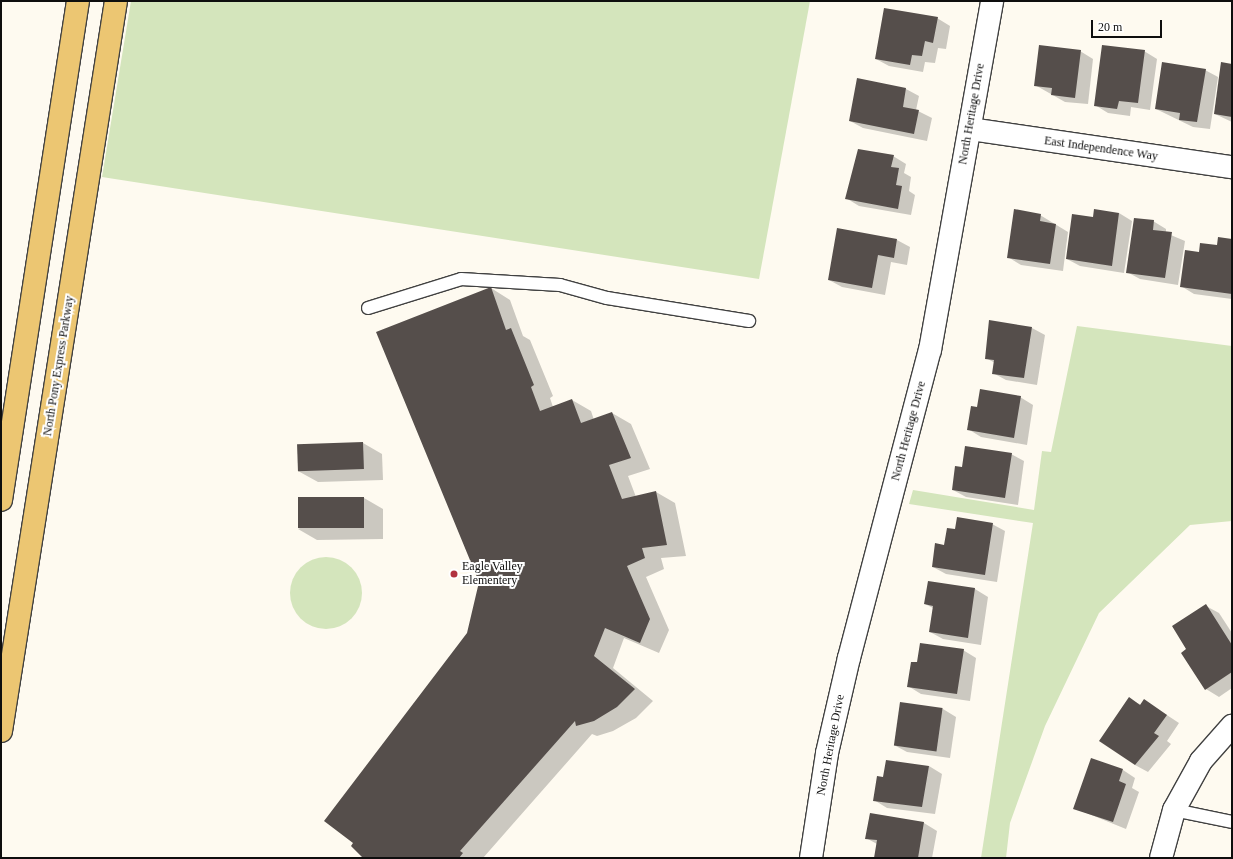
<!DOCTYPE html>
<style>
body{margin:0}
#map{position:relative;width:1233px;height:859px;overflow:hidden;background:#fefaf0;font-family:"Times New Roman",serif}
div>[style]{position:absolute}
.green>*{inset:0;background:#d4e5bc}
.round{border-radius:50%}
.shadow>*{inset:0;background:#0003}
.building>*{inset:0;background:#554e4b;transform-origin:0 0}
.roads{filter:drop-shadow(1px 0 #414141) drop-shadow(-1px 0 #414141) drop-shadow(0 1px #414141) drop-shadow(0 -1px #414141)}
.service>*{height:12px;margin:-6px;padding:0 6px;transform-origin:6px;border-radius:6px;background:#fff}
.minor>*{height:22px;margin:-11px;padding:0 11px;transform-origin:11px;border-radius:11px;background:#fff}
.primary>*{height:22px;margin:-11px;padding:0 11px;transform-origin:11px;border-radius:11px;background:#ecc672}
.dots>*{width:11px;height:11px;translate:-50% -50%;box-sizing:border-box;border:2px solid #fff;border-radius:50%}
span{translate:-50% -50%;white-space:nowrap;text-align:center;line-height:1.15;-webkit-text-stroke:4px #fff;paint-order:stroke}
.street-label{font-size:12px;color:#0e0e0e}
.poi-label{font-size:12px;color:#0e0e0e}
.left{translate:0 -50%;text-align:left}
.frame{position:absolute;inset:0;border:2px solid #0e0e0e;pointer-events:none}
.scale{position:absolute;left:1091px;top:20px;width:71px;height:18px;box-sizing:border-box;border:2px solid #0e0e0e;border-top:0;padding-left:5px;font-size:12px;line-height:14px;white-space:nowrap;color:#0e0e0e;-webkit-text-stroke:3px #fff;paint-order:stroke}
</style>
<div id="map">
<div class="green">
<div style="clip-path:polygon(131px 1px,810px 1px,759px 279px,102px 177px)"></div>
<div style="clip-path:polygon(1077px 326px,1232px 346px,1232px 521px,1190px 525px,1099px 613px,1045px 726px,1010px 823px,1006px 858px,981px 858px,1033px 523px,909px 504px,913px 490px,1034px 510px,1042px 451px,1051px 452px)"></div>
<div class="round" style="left:290px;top:557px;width:72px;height:72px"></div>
</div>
<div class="shadow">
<div style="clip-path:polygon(937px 18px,950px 26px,946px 49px,938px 48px,935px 63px,925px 62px,923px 72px,889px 66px,876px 59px)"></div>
<div style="clip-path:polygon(1080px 51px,1093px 59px,1088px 104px,1065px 102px,1035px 85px)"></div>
<div style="clip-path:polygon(1144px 51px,1157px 59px,1150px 110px,1131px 107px,1130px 116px,1108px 113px,1095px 105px)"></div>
<div style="clip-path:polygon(1232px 65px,1232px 122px,1215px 114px)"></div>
<div style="clip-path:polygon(1205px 70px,1218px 77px,1210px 129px,1193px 127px,1156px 109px)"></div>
<div style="clip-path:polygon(858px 79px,906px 89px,919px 96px,916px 110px,932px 118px,927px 141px,863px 128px,850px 121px)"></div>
<div style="clip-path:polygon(893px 156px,906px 164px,904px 173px,911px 177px,909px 191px,915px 195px,911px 215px,859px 206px,846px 198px)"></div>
<div style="clip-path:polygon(1119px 213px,1132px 221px,1124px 273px,1080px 266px,1067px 259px)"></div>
<div style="clip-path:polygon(1040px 215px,1068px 232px,1063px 271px,1021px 265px,1008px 257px)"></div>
<div style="clip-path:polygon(1153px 221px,1166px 229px,1166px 233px,1185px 241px,1178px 285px,1140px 279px,1127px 272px)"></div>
<div style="clip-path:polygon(838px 229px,897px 240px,910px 247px,907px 265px,891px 262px,885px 295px,842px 287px,829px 280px)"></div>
<div style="clip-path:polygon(1232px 240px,1232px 299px,1194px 294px,1181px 286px,1200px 253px)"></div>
<div style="clip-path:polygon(491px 288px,510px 300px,523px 336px,530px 340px,553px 396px,550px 398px,553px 407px,572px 400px,591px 411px,594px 420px,612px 413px,631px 424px,650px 469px,628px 476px,636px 497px,656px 492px,675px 503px,686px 556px,661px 558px,664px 569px,646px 577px,669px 630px,659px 653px,624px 638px,613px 668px,653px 701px,636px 718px,613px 731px,597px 736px,592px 734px,483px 858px,365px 858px,468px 634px,480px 582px)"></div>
<div style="clip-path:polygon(1032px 328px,1045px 335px,1037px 385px,1006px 380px,993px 373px,995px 363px,986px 358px)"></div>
<div style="clip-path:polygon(1020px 397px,1033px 405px,1027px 445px,981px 437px,968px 429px,978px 408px)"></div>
<div style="clip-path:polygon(363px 443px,382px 454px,383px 480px,318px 482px,298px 471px)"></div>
<div style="clip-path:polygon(1011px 454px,1024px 461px,1018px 505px,966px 497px,953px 490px,963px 469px)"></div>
<div style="clip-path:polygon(364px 498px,383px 509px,383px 539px,317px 540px,298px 529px)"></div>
<div style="clip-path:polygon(992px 524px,1005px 531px,997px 582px,946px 574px,933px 567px,956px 530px)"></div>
<div style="clip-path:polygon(929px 582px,975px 589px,988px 597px,981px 645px,943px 639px,930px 632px,933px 608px,925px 604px)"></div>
<div style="clip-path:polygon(1206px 606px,1219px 613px,1232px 633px,1232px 688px,1219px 697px,1206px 689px,1188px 649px)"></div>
<div style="clip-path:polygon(963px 650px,976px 658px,970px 701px,921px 694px,908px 686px,918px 664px)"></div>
<div style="clip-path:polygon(1130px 699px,1141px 705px,1144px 700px,1179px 723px,1167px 741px,1171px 744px,1148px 772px,1135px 765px)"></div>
<div style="clip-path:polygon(943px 709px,956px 717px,950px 758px,907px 752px,894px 745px)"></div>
<div style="clip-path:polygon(929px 766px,942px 774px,935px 814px,887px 808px,874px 800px,884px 778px)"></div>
<div style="clip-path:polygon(1123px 770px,1135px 778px,1132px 788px,1139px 792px,1126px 829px,1074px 808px)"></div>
<div style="clip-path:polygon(870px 814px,924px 823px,937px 831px,932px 858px,875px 858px,877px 844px,866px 838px)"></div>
</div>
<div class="building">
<div style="clip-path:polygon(884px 8px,938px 17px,933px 43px,925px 41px,922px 56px,912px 55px,910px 65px,875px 59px)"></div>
<div style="clip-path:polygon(1039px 45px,1081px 50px,1075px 98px,1051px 95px,1052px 88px,1034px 86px)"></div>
<div style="clip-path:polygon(1102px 45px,1145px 50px,1138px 103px,1119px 101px,1117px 109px,1094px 106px)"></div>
<div style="clip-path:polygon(1162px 62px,1206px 69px,1197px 122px,1179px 120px,1180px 113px,1155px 109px)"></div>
<div style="clip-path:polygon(1221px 62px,1232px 64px,1232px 117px,1214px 114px)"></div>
<div style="clip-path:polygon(857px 78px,906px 88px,903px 107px,919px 110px,914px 134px,849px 121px)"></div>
<div style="clip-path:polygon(858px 149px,894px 155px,891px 167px,899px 168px,896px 185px,902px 186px,898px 209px,845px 199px)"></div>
<div style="clip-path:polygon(1014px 209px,1041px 214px,1040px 221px,1056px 224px,1050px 264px,1007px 258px)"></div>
<div style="clip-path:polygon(1094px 209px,1119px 213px,1112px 266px,1066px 259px,1072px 214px,1093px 217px)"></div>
<div style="clip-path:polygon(1134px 218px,1154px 220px,1153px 230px,1172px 232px,1165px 278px,1126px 273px)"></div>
<div style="clip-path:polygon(837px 228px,897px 239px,894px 258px,878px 255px,872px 288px,828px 280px)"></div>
<div style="clip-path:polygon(1218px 237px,1232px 239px,1232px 294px,1180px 287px,1185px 250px,1199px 252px,1200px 243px,1217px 245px)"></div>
<div style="clip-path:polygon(491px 287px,506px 330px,511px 328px,534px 385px,531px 387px,540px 411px,572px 399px,581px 423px,612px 412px,631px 458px,609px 465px,622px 499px,656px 491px,667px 545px,642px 548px,645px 558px,627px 566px,650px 619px,640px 643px,605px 628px,594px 656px,635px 689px,617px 707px,594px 721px,576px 726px,575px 721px,460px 851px,463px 853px,459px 858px,363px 858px,351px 846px,353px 843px,324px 821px,467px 633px,479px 582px,376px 332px)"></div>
<div style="clip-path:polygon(989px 320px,1032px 327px,1024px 378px,992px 374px,994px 360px,985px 359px)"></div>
<div style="clip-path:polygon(980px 389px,1021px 396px,1014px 438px,967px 430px,971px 406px,977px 407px)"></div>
<div style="left:363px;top:442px;width:27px;height:66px;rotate:88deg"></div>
<div style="clip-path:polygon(965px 446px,1012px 453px,1005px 498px,952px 490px,955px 466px,962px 467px)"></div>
<div style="left:364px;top:497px;width:31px;height:66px;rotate:90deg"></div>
<div style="clip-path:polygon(957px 517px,993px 523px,985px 575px,932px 567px,935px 543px,944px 545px,947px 528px,955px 529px)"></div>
<div style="clip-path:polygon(928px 581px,975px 588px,968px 638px,929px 632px,933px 606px,924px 604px)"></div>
<div style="clip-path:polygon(1206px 604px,1232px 645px,1232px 672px,1205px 690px,1181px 653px,1186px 649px,1172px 626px)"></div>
<div style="clip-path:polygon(920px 643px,964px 649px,957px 694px,907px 687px,911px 662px,917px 662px)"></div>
<div style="clip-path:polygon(1129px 697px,1140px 705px,1144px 699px,1167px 715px,1154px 733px,1159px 736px,1135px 765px,1099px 741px)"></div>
<div style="left:900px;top:702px;width:43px;height:44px;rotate:8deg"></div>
<div style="clip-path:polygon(1091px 758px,1123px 769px,1119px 781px,1126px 784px,1113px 822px,1073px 809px)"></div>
<div style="clip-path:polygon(886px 760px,929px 766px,922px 807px,873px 801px,877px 776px,883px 777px)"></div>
<div style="clip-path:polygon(870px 813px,924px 822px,918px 858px,874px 858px,877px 840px,865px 839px)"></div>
</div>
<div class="roads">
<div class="service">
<div style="left:368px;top:308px;width:97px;rotate:-17.3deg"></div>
<div style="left:461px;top:279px;width:99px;rotate:3.5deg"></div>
<div style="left:560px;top:285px;width:49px;rotate:15.5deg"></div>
<div style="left:607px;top:298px;width:144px;rotate:9.2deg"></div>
<div style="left:1174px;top:810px;width:59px;rotate:11.7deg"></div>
</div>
<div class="minor">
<div style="left:970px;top:129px;width:265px;rotate:8.3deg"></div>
<div style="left:811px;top:858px;width:106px;rotate:-81.3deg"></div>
<div style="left:827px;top:753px;width:98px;rotate:-77deg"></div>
<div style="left:849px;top:658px;width:318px;rotate:-75.3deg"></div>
<div style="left:930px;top:350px;width:354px;rotate:-79.9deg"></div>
<div style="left:1161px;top:858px;width:50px;rotate:-74.8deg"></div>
<div style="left:1174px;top:810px;width:56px;rotate:-61.1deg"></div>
<div style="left:1201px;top:761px;width:47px;rotate:-48.5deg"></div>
</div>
<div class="primary">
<div style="left:1px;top:500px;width:505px;rotate:-81.23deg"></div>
<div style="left:1px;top:731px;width:739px;rotate:-81.05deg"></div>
</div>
</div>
<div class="dots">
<div style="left:454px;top:574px;background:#b13341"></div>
</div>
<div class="street-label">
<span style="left:972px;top:114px;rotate:-80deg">North Heritage Drive</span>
<span style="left:1101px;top:149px;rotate:8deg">East Independence Way</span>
<span style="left:59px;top:366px;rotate:-81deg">North Pony Express Parkway</span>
<span style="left:909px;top:431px;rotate:-75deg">North Heritage Drive</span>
<span style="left:831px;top:745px;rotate:-79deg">North Heritage Drive</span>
</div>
<div class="poi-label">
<span class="left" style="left:462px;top:574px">Eagle Valley<br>Elementery</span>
</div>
<div class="frame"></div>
<div class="scale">20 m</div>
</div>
